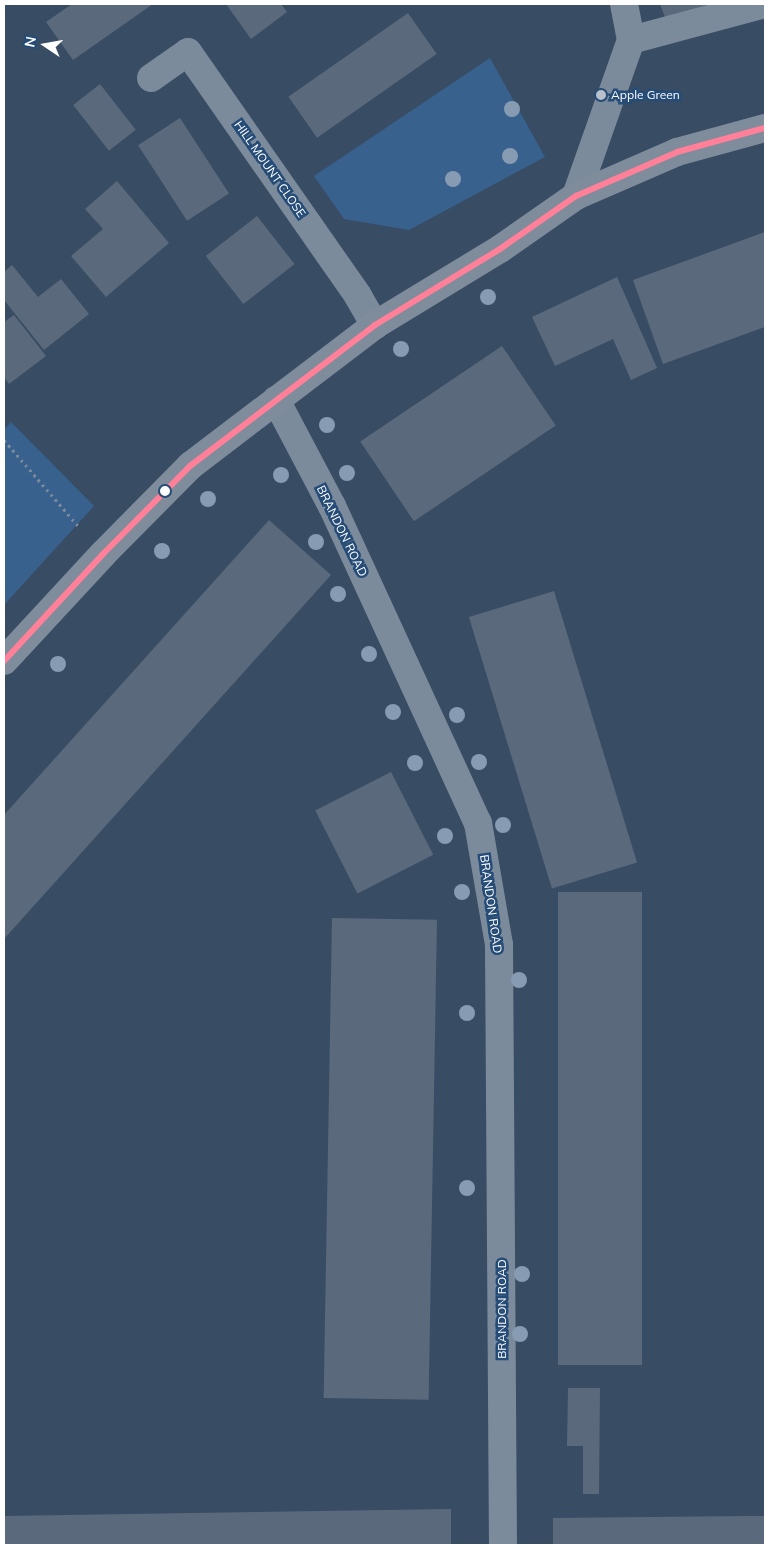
<!DOCTYPE html>
<style>
body{margin:0}
#map{position:relative;width:769px;height:1549px;overflow:hidden;background:#384c64;font-family:Mulish,sans-serif}
div>[style]{position:absolute}
.green>*{inset:0;background:#38618e}
.building>*{inset:0;background:#5a6a7c;transform-origin:0 0}
.path>*{height:3px;margin-top:-1.5px;transform-origin:0;background:repeating-linear-gradient(90deg,#7c8b9b 0 2.5px,transparent 0 6.5px)}
.minor>*{height:28px;margin:-14px;padding:0 14px;transform-origin:14px;border-radius:14px;background:#7c8b9b}
.highway>*{height:28px;margin:-14px;padding:0 14px;transform-origin:14px;border-radius:14px;background:#7e8c9b}
.bus-1>*{height:6px;margin:-3px;padding:0 3px;transform-origin:3px;border-radius:3px;background:#ff8098}
.trees>*{width:16px;height:16px;margin:-8px;border-radius:50%;background:#879bb2}
.dots>*{width:14px;height:14px;translate:-50% -50%;box-sizing:border-box;border:2px solid #254b77;border-radius:50%}
span{translate:-50% -50%;white-space:nowrap;text-align:center;line-height:1.15;-webkit-text-stroke:5px #254b77;paint-order:stroke}
.poi-label{font-size:12px;color:#fff}
.left{translate:0 -50%;text-align:left}
.street-label{font-size:12px;color:#fff}
.frame{position:absolute;inset:0;border:5px solid #fff;pointer-events:none}
.north{position:absolute;left:20px;top:20px;width:50px;height:50px;-webkit-text-stroke:4px #254b77;paint-order:stroke;rotate:282deg;font-size:14px;font-weight:700;line-height:20px;text-align:center;color:#fff}
.north::after{content:'';display:block;margin:auto;width:18px;height:22px;background:#fff;clip-path:polygon(50% 0,100% 100%,50% 72%,0 100%)}
</style>
<div id="map">
<div class="green">
<div style="clip-path:polygon(490px 58px,545px 157px,409px 230px,344px 219px,314px 176px)"></div>
<div style="clip-path:polygon(11px 422px,94px 506px,4px 605px,4px 430px)"></div>
</div>
<div class="building">
<div style="clip-path:polygon(72px 4px,153px 4px,73px 60px,46px 22px)"></div>
<div style="clip-path:polygon(226px 4px,281px 4px,287px 12px,251px 39px)"></div>
<div style="clip-path:polygon(660px 4px,727px 4px,668px 25px)"></div>
<div style="left:408px;top:13px;width:50px;height:146px;rotate:55deg"></div>
<div style="left:100px;top:84px;width:58px;height:34px;rotate:52deg"></div>
<div style="left:180px;top:118px;width:90px;height:50px;rotate:57deg"></div>
<div style="clip-path:polygon(117px 181px,169px 243px,106px 297px,71px 256px,103px 229px,85px 209px)"></div>
<div style="left:257px;top:216px;width:61px;height:65px;rotate:52deg"></div>
<div style="clip-path:polygon(765px 232px,765px 327px,663px 364px,633px 280px)"></div>
<div style="clip-path:polygon(12px 265px,38px 297px,61px 279px,89px 314px,44px 350px,4px 300px,4px 272px)"></div>
<div style="clip-path:polygon(617px 277px,657px 368px,631px 380px,613px 339px,555px 366px,532px 317px)"></div>
<div style="clip-path:polygon(14px 315px,46px 356px,9px 384px,4px 377px,4px 322px)"></div>
<div style="left:502px;top:346px;width:96px;height:171px;rotate:56deg"></div>
<div style="clip-path:polygon(269px 520px,331px 575px,4px 939px,4px 815px)"></div>
<div style="left:554px;top:591px;width:284px;height:89px;rotate:73deg"></div>
<div style="left:391px;top:772px;width:93px;height:85px;rotate:63deg"></div>
<div style="left:642px;top:892px;width:473px;height:84px;rotate:90deg"></div>
<div style="left:332px;top:918px;width:105px;height:480px;rotate:1deg"></div>
<div style="clip-path:polygon(568px 1388px,600px 1388px,599px 1494px,583px 1494px,583px 1446px,567px 1446px)"></div>
<div style="clip-path:polygon(451px 1509px,451px 1545px,4px 1545px,4px 1516px)"></div>
<div style="clip-path:polygon(749px 1516px,765px 1516px,765px 1545px,553px 1545px,553px 1518px)"></div>
</div>
<div class="path">
<div style="left:4px;top:440px;width:116px;rotate:49.2deg"></div>
</div>
<div class="minor">
<div style="left:631px;top:40px;width:139px;rotate:-15deg"></div>
<div style="left:151px;top:78px;width:45px;rotate:-35.1deg"></div>
<div style="left:188px;top:52px;width:297px;rotate:55.1deg"></div>
<div style="left:358px;top:296px;width:34px;rotate:60deg"></div>
<div style="left:576px;top:196px;width:165px;rotate:-70.6deg"></div>
<div style="left:631px;top:40px;width:37px;rotate:-101deg"></div>
<div style="left:276px;top:400px;width:120px;rotate:62.2deg"></div>
<div style="left:332px;top:506px;width:349px;rotate:65.3deg"></div>
<div style="left:478px;top:823px;width:124px;rotate:80.2deg"></div>
<div style="left:499px;top:945px;width:600px;rotate:89.62deg"></div>
</div>
<div class="highway">
<div style="left:4px;top:661px;width:146px;rotate:-47.2deg"></div>
<div style="left:103px;top:554px;width:124px;rotate:-45.3deg"></div>
<div style="left:190px;top:466px;width:233px;rotate:-37.3deg"></div>
<div style="left:375px;top:325px;width:146px;rotate:-31.3deg"></div>
<div style="left:500px;top:249px;width:93px;rotate:-34.9deg"></div>
<div style="left:576px;top:196px;width:110px;rotate:-23.5deg"></div>
<div style="left:677px;top:152px;width:91px;rotate:-15.3deg"></div>
</div>
<div class="bus-1">
<div style="left:4px;top:661px;width:146px;rotate:-47.2deg"></div>
<div style="left:103px;top:554px;width:124px;rotate:-45.3deg"></div>
<div style="left:190px;top:466px;width:233px;rotate:-37.3deg"></div>
<div style="left:375px;top:325px;width:146px;rotate:-31.3deg"></div>
<div style="left:500px;top:249px;width:93px;rotate:-34.9deg"></div>
<div style="left:576px;top:196px;width:110px;rotate:-23.5deg"></div>
<div style="left:677px;top:152px;width:91px;rotate:-15.3deg"></div>
</div>
<div class="trees">
<div style="left:512px;top:109px"></div>
<div style="left:510px;top:156px"></div>
<div style="left:453px;top:179px"></div>
<div style="left:488px;top:297px"></div>
<div style="left:401px;top:349px"></div>
<div style="left:327px;top:425px"></div>
<div style="left:347px;top:473px"></div>
<div style="left:281px;top:475px"></div>
<div style="left:208px;top:499px"></div>
<div style="left:316px;top:542px"></div>
<div style="left:162px;top:551px"></div>
<div style="left:338px;top:594px"></div>
<div style="left:369px;top:654px"></div>
<div style="left:58px;top:664px"></div>
<div style="left:393px;top:712px"></div>
<div style="left:457px;top:715px"></div>
<div style="left:479px;top:762px"></div>
<div style="left:415px;top:763px"></div>
<div style="left:503px;top:825px"></div>
<div style="left:445px;top:836px"></div>
<div style="left:462px;top:892px"></div>
<div style="left:519px;top:980px"></div>
<div style="left:467px;top:1013px"></div>
<div style="left:467px;top:1188px"></div>
<div style="left:522px;top:1274px"></div>
<div style="left:520px;top:1334px"></div>
</div>
<div class="dots">
<div style="left:601px;top:95px;background:#b9c0c9"></div>
<div style="left:165px;top:491px;background:#fff"></div>
</div>
<div class="poi-label">
<span class="left" style="left:611px;top:95px">Apple Green</span>
</div>
<div class="street-label">
<span style="left:270px;top:169px;rotate:55deg">HILL MOUNT CLOSE</span>
<span style="left:342px;top:531px;rotate:64deg">BRANDON ROAD</span>
<span style="left:491px;top:904px;rotate:82deg">BRANDON ROAD</span>
<span style="left:502px;top:1309px;rotate:-90deg">BRANDON ROAD</span>
</div>
<div class="frame"></div>
<div class="north">N</div>
</div>
